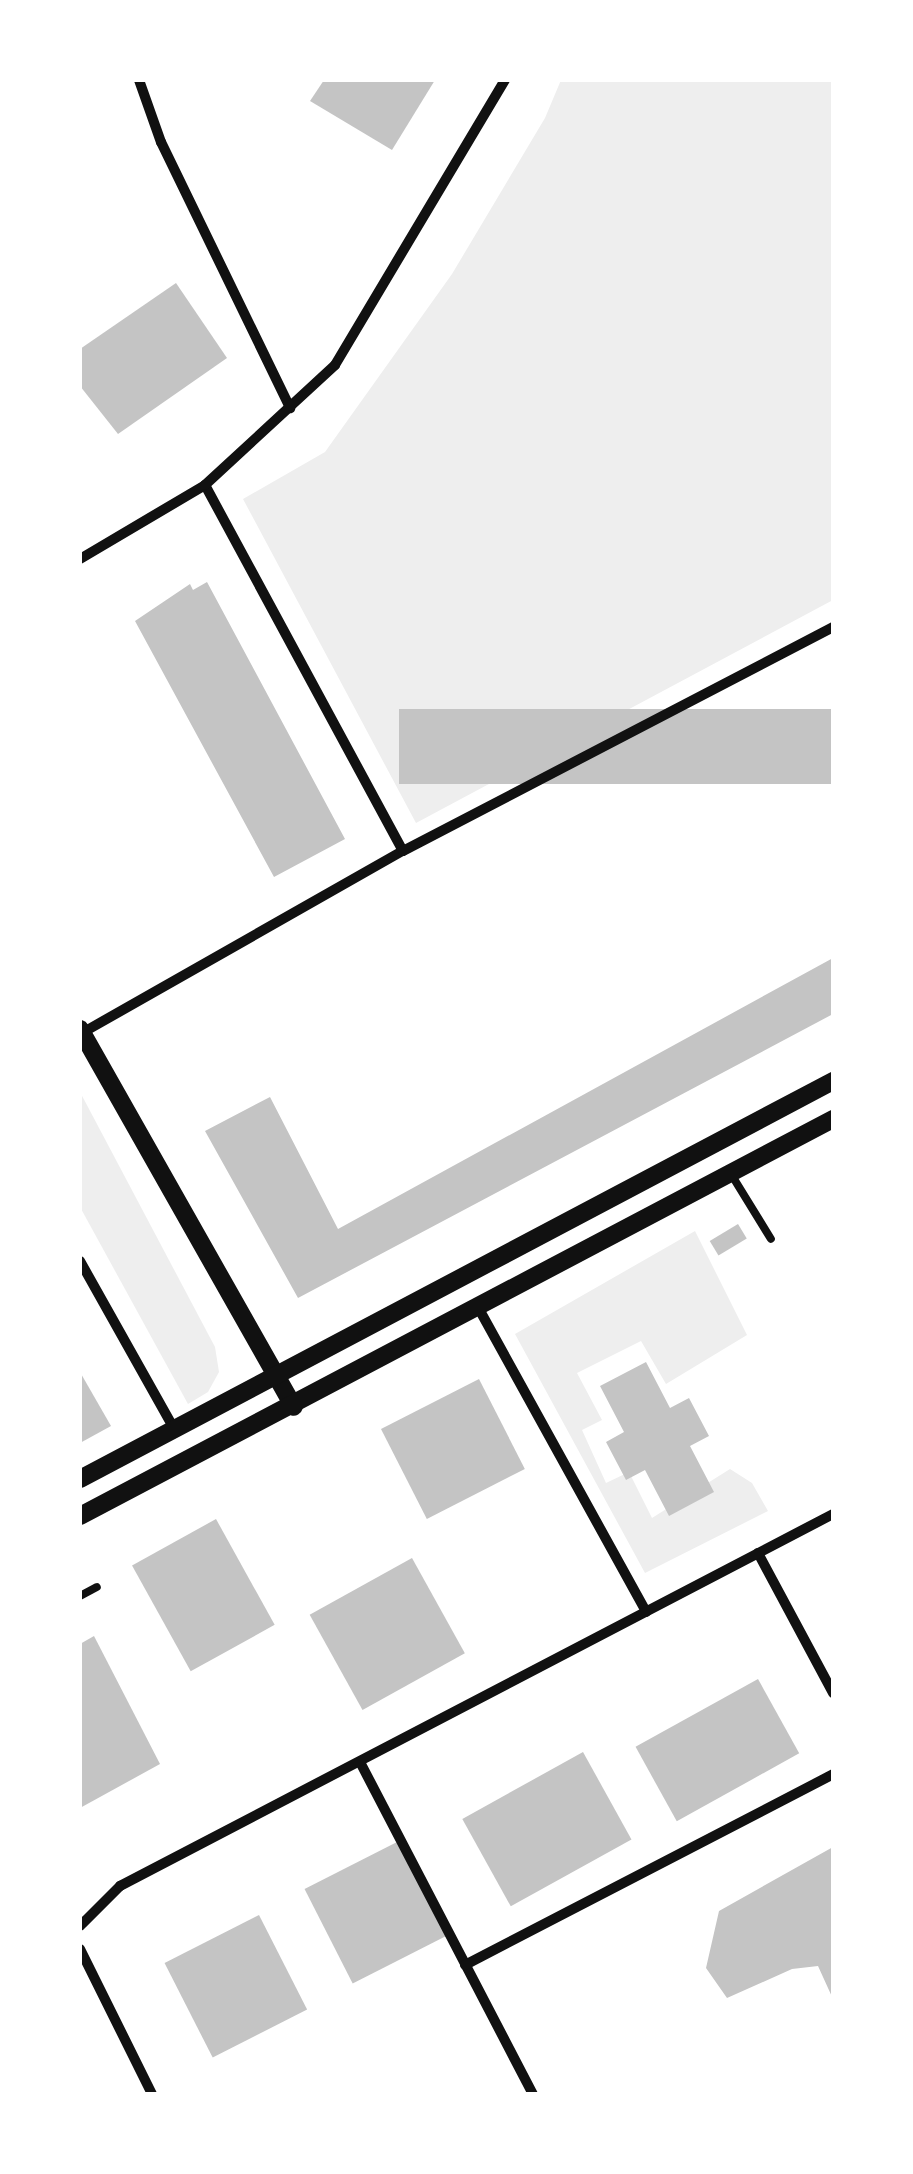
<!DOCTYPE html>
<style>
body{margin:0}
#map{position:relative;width:913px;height:2174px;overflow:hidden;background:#fff;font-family:"Asap Condensed",sans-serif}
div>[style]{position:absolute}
.green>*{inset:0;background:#eee}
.building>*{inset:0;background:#c4c4c4;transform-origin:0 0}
.service>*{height:8px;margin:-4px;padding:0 4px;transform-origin:4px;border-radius:4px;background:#111}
.minor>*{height:10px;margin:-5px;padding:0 5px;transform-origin:5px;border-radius:5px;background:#111}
.tertiary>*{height:18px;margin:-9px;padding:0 9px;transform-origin:9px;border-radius:9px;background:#111}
span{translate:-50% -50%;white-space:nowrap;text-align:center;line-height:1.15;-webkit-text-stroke:10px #fff;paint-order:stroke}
.frame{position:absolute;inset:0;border:82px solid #fff;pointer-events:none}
</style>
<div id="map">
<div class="green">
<div style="clip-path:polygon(561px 80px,833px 80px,833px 600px,416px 823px,243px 499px,325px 452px,452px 274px,545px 118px)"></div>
<div style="clip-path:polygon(80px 1092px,215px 1347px,219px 1372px,208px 1392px,188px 1404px,80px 1207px)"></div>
<div style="clip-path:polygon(695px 1231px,747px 1335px,666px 1384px,641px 1341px,577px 1373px,602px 1420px,582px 1430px,606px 1483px,629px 1472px,652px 1518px,730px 1469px,752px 1483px,768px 1511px,645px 1573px,515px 1334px)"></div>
</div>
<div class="building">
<div style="clip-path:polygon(324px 80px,435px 80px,392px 150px,310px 101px)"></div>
<div style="clip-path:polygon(176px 283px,227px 358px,118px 434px,80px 386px,80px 349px)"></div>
<div style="clip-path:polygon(207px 582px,345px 839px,274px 877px,135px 621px,190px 584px,193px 590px)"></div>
<div style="left:833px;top:709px;width:75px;height:434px;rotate:90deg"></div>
<div style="clip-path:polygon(833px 958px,833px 1014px,298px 1298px,205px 1131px,270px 1097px,338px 1229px)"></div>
<div style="left:738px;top:1224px;width:17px;height:33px;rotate:59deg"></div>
<div style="clip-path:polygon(646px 1362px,670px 1408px,689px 1398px,709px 1436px,690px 1446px,714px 1492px,669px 1516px,645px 1470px,626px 1480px,606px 1442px,624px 1432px,600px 1386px)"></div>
<div style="clip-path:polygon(80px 1372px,111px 1426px,80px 1443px)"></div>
<div style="left:479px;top:1379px;width:101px;height:110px;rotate:63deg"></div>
<div style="left:216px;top:1519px;width:121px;height:96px;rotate:61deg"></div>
<div style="left:412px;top:1558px;width:109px;height:117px;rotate:61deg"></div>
<div style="clip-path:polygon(94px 1636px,160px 1764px,80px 1808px,80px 1644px)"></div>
<div style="left:758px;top:1679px;width:85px;height:140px;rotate:61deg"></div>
<div style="left:583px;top:1752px;width:100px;height:138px;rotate:61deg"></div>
<div style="left:399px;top:1841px;width:106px;height:106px;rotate:63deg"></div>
<div style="clip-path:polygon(833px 1847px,833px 1999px,818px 1966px,792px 1969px,727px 1998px,706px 1968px,719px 1911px)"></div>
<div style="left:259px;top:1915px;width:106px;height:106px;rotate:63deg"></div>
</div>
<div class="service">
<div style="left:731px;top:1174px;width:76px;rotate:58.4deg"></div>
<div style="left:80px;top:1596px;width:19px;rotate:-28deg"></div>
</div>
<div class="minor">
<div style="left:139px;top:80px;width:66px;rotate:70.5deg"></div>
<div style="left:161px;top:142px;width:296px;rotate:64.1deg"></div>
<div style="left:205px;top:485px;width:416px;rotate:61.6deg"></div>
<div style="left:80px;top:559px;width:145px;rotate:-30.6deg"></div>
<div style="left:205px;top:485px;width:177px;rotate:-42.7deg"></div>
<div style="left:335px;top:365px;width:332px;rotate:-59.2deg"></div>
<div style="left:82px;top:1033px;width:369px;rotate:-29.6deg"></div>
<div style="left:403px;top:851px;width:485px;rotate:-27.5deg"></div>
<div style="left:80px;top:1261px;width:190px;rotate:60.7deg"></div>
<div style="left:479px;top:1309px;width:346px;rotate:61.1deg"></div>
<div style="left:758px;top:1553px;width:159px;rotate:61.8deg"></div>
<div style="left:360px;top:1762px;width:374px;rotate:62.5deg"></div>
<div style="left:80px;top:1926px;width:57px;rotate:-45deg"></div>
<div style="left:120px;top:1886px;width:804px;rotate:-27.55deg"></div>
<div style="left:80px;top:1949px;width:162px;rotate:63.6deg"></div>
<div style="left:465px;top:1965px;width:415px;rotate:-27.4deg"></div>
</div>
<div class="tertiary">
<div style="left:80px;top:1029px;width:434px;rotate:60.5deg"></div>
<div style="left:80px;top:1479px;width:852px;rotate:-27.86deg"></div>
<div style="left:80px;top:1516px;width:851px;rotate:-27.8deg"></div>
</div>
<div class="frame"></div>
</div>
